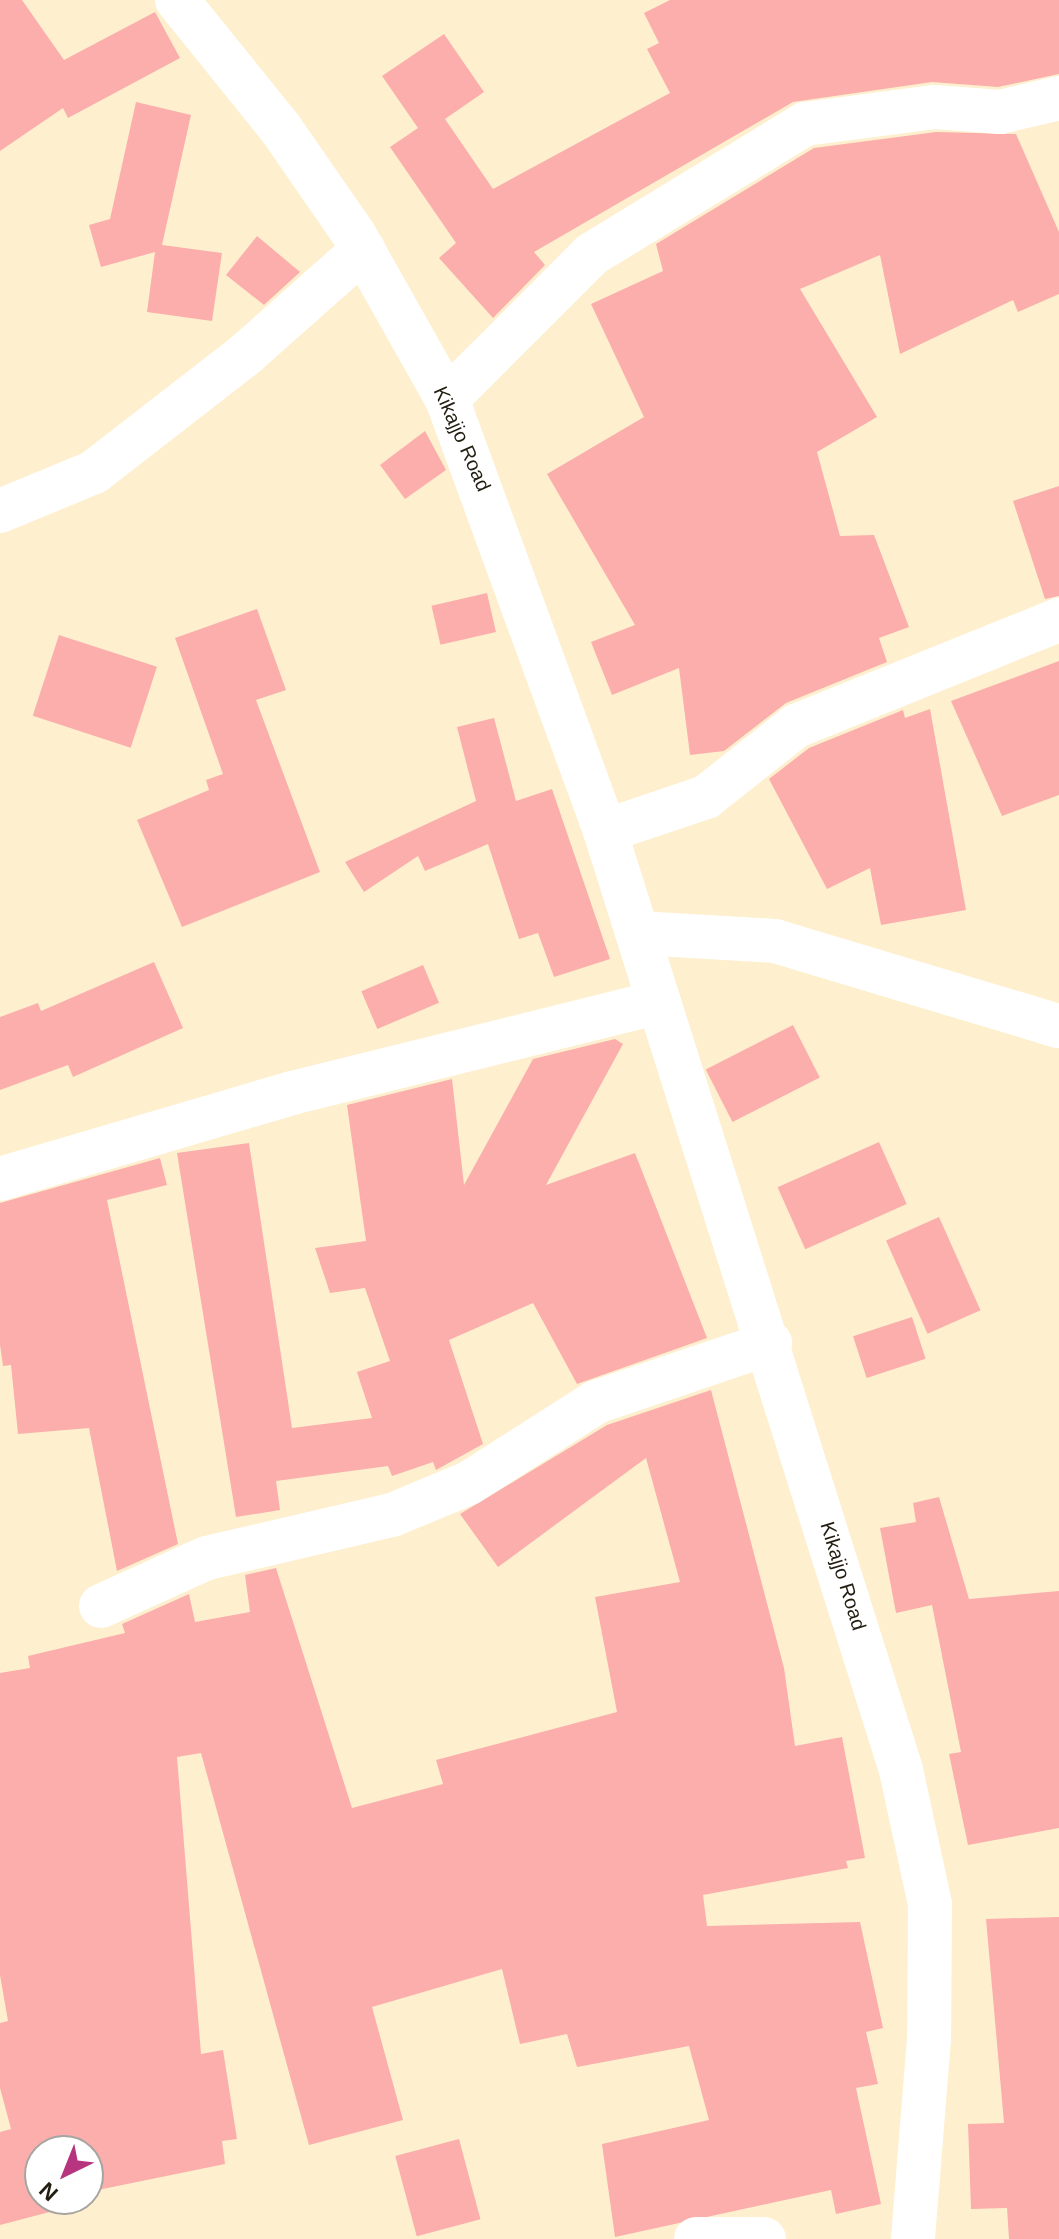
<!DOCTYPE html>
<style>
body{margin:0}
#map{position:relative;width:1059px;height:2239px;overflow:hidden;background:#fef0cf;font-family:Arial,sans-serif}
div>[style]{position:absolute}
.building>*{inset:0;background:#fbaeac;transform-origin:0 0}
.street>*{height:44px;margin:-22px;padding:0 22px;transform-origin:22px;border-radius:22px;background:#fff}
span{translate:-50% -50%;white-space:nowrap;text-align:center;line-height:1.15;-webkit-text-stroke:8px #fff;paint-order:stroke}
.street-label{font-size:20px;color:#231e12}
.north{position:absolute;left:24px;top:2135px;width:80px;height:80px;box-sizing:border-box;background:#fff;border:2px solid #a7a5a0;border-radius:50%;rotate:223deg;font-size:22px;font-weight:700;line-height:32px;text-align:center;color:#231e12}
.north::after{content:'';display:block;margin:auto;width:28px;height:36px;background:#b7357f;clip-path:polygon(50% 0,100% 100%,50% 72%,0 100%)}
</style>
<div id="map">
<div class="building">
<div style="clip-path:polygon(0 0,22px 0,64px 60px,155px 12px,180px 58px,68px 118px,63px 108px,0 151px)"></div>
<div style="clip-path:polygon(670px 0,1059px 0,1059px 74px,998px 87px,932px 82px,793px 102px,534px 252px,545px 265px,493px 318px,439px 258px,456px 243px,390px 147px,418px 128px,382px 76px,444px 34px,484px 92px,445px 119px,493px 189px,670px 93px,647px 49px,659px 43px,644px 13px)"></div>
<div style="clip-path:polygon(136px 102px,191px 115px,162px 245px,222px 253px,212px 321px,147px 312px,155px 252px,101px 267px,89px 225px,110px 219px)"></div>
<div style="clip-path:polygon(936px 132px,1016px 134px,1059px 232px,1059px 294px,1018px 312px,1013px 300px,900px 354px,880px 255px,800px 289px,877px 417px,817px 452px,840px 536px,874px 535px,909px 627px,879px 638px,887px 662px,786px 703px,724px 751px,690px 755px,679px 668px,612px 695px,591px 642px,635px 625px,547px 474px,644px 417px,591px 304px,663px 271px,656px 244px,814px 148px)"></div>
<div style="clip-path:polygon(257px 236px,300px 272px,264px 305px,226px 275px)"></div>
<div style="clip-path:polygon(425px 431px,446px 470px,405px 499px,380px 465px)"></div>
<div style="clip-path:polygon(1059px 486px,1059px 596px,1045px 599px,1013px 501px)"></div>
<div style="left:487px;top:593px;width:40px;height:57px;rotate:77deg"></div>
<div style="clip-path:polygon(257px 609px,286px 690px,256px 700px,320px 872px,182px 927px,137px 820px,209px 790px,206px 780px,223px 774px,175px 638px)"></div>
<div style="left:59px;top:635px;width:103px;height:85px;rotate:18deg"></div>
<div style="clip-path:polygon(1059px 661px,1059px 795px,1002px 816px,951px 701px)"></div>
<div style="clip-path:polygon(930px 709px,966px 910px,881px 925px,870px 868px,827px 889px,769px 779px,809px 748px,903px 710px,905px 718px)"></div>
<div style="clip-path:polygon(494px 718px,516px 801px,552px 789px,610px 959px,554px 977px,538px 933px,519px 939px,488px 844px,425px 871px,418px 856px,364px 892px,345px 862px,476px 801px,457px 727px)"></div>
<div style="clip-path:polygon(154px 962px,183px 1028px,73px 1077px,68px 1065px,0 1090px,0 1017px,38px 1003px,41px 1011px)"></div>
<div style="left:423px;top:965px;width:41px;height:67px;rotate:67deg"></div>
<div style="left:793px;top:1025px;width:59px;height:98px;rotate:63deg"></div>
<div style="clip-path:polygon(615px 1039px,623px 1044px,546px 1185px,635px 1153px,707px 1338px,577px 1384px,533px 1303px,449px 1340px,483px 1444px,436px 1470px,433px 1462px,392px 1476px,388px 1466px,276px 1481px,280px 1510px,236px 1517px,177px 1153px,249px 1143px,292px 1428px,372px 1418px,357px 1372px,390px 1361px,365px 1288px,330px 1293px,315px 1248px,366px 1241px,347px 1105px,452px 1079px,464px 1185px,533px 1059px)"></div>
<div style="left:879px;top:1142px;width:68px;height:111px;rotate:66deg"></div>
<div style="clip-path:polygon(160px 1158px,167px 1185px,107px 1200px,178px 1544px,117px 1571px,89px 1428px,18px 1434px,11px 1365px,3px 1366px,0 1345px,0 1203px)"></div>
<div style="left:939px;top:1217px;width:102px;height:58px;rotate:66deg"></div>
<div style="left:912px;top:1317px;width:44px;height:62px;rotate:72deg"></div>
<div style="clip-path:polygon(711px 1390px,784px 1668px,795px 1746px,842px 1737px,865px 1858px,846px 1861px,848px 1868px,703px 1895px,707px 1926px,860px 1922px,883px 2028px,866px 2032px,878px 2084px,856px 2088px,881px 2204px,836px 2214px,831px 2190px,615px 2237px,602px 2144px,709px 2120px,689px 2046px,577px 2067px,567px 2034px,520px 2044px,502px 1969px,372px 2007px,403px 2120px,309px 2145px,201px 1753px,177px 1757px,201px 2054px,223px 2050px,237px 2139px,222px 2141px,225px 2164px,88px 2192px,88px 2151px,40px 2151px,40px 2199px,84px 2203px,0 2225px,0 2132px,11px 2129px,0 2088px,0 2023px,8px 2021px,0 1975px,0 1673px,30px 1668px,28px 1656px,125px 1633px,122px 1624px,189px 1594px,195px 1622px,250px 1612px,245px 1575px,276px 1568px,352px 1808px,443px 1784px,436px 1760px,617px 1712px,595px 1597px,680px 1582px,646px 1458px,498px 1567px,460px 1514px,607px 1425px)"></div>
<div style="clip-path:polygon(939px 1497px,969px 1599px,1059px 1591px,1059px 1828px,968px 1845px,949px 1754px,961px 1752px,932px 1605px,896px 1613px,880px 1528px,916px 1522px,913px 1503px)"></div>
<div style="clip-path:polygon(1059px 1917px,1059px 2239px,1009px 2239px,1007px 2208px,971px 2209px,968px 2124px,1004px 2123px,986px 1919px)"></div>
<div style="left:459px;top:2139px;width:83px;height:66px;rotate:75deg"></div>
</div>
<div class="street">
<div style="left:177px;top:0;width:166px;rotate:51.1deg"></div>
<div style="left:281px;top:129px;width:130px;rotate:55.3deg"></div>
<div style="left:355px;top:236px;width:187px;rotate:60.6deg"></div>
<div style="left:447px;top:399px;width:460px;rotate:69.9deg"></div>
<div style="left:605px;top:831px;width:985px;rotate:72.5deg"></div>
<div style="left:901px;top:1770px;width:137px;rotate:77.8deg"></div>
<div style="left:930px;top:1904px;width:135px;rotate:90.4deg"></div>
<div style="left:929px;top:2039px;width:201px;rotate:94.6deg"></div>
<div style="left:447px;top:399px;width:205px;rotate:-45deg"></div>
<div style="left:592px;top:254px;width:250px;rotate:-31.4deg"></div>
<div style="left:805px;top:124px;width:131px;rotate:-7.5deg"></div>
<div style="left:935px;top:107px;width:65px;rotate:4.4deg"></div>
<div style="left:1000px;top:112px;width:61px;rotate:-13.3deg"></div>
<div style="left:0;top:511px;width:102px;rotate:-22.5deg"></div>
<div style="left:94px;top:472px;width:192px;rotate:-37.8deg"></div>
<div style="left:246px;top:354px;width:157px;rotate:-41.6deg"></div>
<div style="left:605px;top:831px;width:107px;rotate:-18.6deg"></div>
<div style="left:706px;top:797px;width:115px;rotate:-38.3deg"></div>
<div style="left:796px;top:726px;width:284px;rotate:-22deg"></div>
<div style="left:638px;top:933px;width:137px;rotate:3.3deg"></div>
<div style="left:775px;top:941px;width:296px;rotate:16.7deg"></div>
<div style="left:0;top:1179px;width:304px;rotate:-16.4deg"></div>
<div style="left:292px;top:1093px;width:378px;rotate:-13.9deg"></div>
<div style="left:101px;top:1606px;width:116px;rotate:-24.4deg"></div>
<div style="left:207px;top:1558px;width:190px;rotate:-13.1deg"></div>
<div style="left:392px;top:1515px;width:83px;rotate:-22.6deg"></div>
<div style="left:469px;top:1483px;width:151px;rotate:-32.5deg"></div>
<div style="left:596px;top:1402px;width:184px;rotate:-18.7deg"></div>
<div style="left:696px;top:2239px;width:68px"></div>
</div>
<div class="street-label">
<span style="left:462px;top:439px;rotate:66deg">Kikajjo Road</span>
<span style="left:843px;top:1576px;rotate:73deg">Kikajjo Road</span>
</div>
<div class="north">N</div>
</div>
